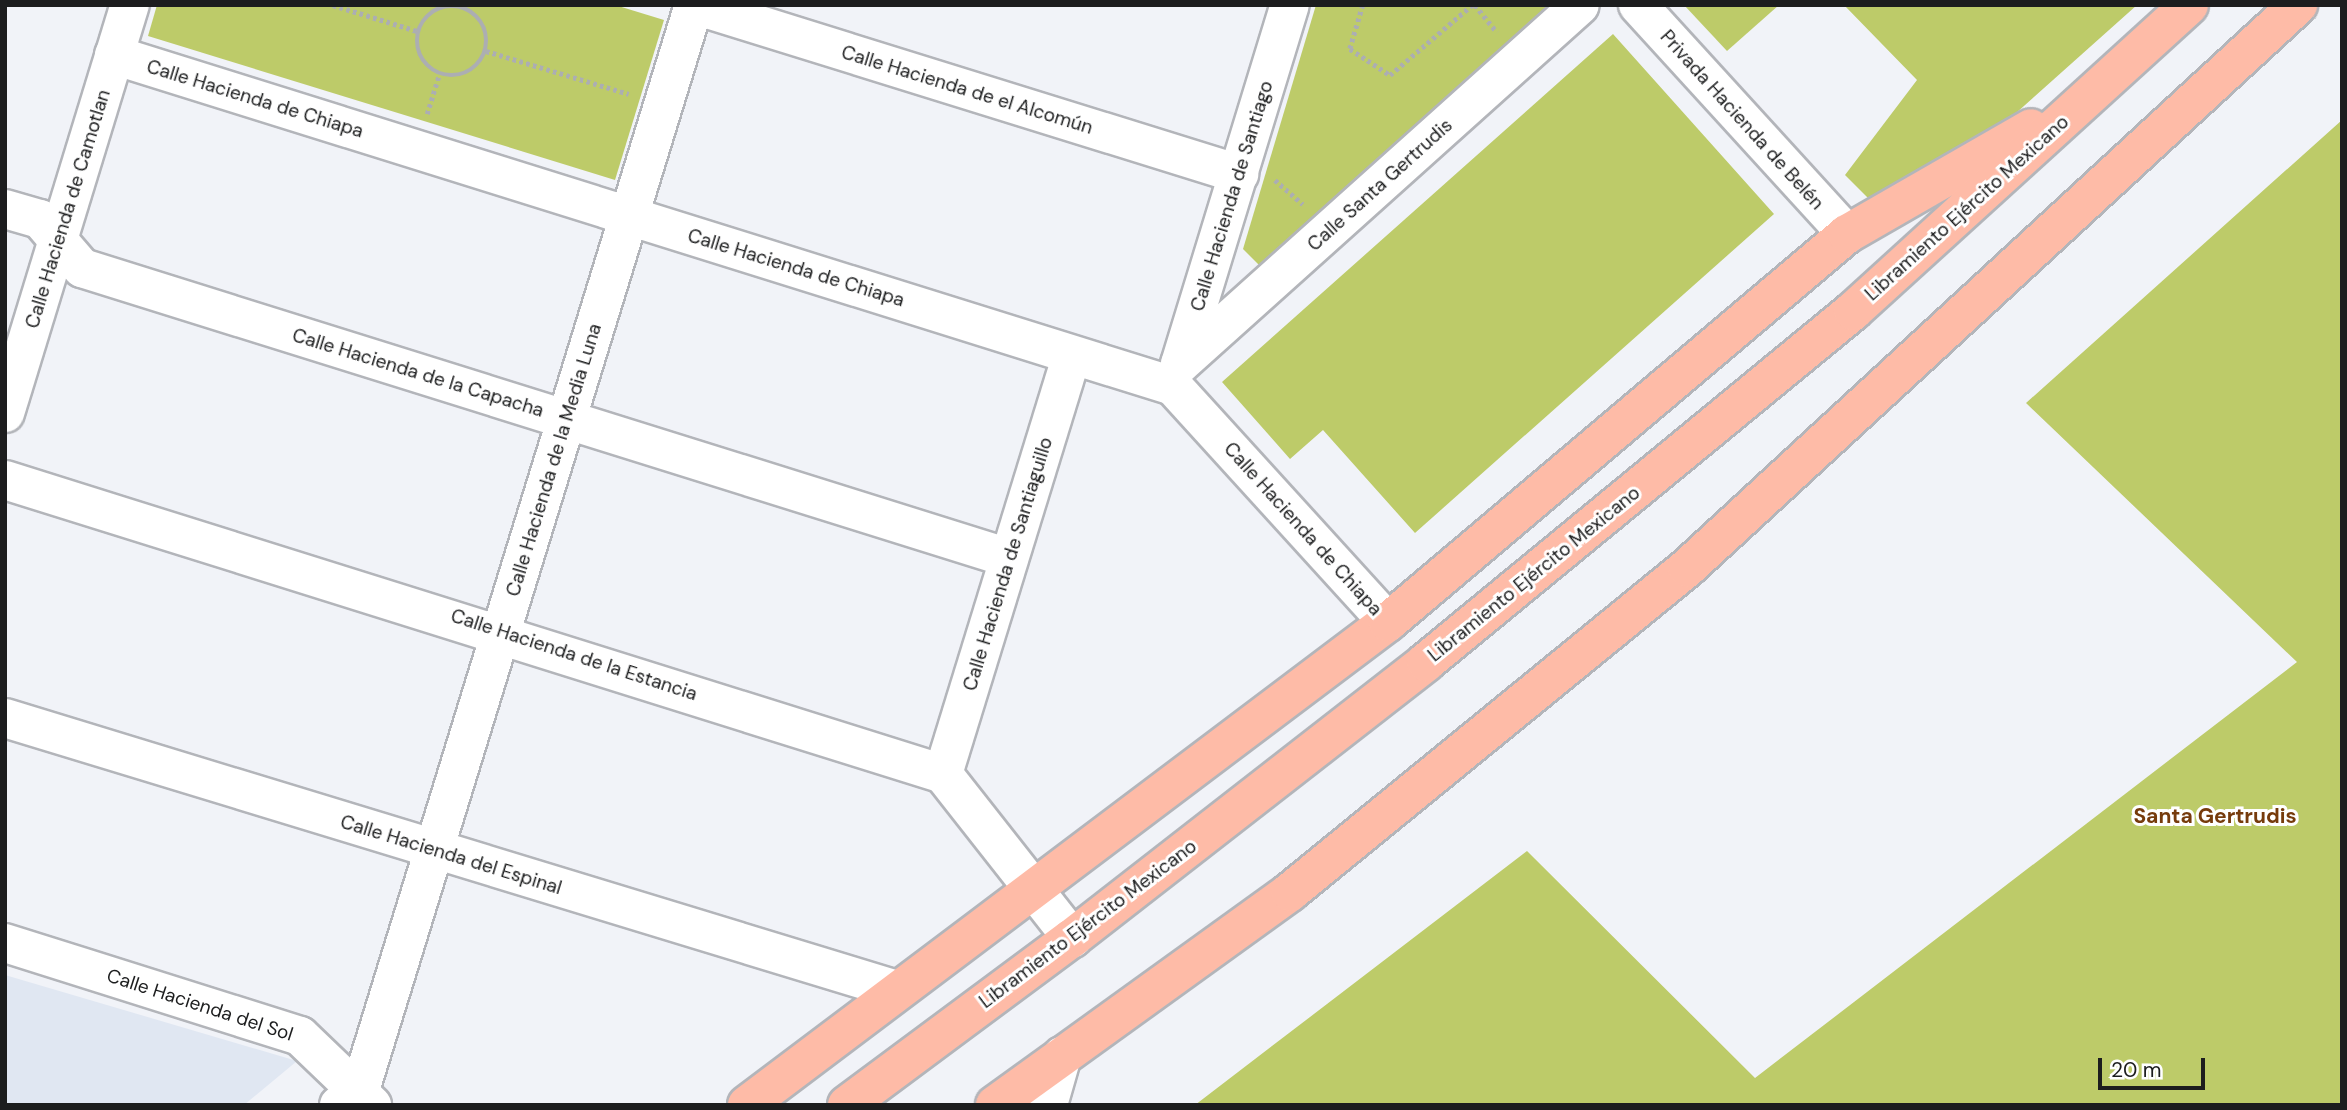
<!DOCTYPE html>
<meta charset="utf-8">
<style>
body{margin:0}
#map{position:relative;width:2347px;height:1110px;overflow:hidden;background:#f1f3f8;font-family:"DM Sans",sans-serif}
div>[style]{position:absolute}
.built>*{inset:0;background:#e0e7f2}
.green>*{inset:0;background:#bdcb69}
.path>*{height:4.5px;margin-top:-2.25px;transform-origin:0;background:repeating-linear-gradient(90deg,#acaeb2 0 3.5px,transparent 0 7px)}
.path>.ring{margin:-2.25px;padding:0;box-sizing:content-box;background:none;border:4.5px solid #acaeb2;border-radius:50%}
.roads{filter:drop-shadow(2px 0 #b3b5ba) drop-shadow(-2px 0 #b3b5ba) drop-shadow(0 2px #b3b5ba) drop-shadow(0 -2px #b3b5ba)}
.minor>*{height:38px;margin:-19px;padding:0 19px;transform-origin:19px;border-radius:19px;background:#fff}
.tertiary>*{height:38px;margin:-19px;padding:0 19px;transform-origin:19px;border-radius:19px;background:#fff}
.trunk>*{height:38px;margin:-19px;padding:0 19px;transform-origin:19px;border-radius:19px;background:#febba7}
span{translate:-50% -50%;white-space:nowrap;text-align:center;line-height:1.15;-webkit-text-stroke:6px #fff;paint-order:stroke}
.street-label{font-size:19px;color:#1c1d1e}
.neighbourhood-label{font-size:21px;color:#763b0c;font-weight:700}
.frame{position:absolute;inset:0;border:7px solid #1c1d1e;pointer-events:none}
.scale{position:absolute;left:2098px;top:1058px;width:107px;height:32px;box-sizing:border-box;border:4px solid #1c1d1e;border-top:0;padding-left:9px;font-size:21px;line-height:24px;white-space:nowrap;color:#1c1d1e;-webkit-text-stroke:5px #fff;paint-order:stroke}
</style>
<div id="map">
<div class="built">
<div style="clip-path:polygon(5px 975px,297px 1061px,244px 1105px,5px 1105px)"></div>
</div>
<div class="green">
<div style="clip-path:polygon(157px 5px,615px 5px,664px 20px,615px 180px,148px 36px)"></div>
<div style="clip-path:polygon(1316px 5px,1550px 5px,1259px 265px,1243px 249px)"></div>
<div style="clip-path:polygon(1684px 5px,1779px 5px,1727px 51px)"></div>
<div style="clip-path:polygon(1844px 5px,2137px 5px,1893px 223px,1845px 175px,1917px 80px)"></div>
<div style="clip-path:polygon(1613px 34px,1774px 214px,1415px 533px,1323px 430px,1290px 459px,1222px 382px)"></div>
<div style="clip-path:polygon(2342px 120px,2342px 1105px,1195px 1105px,1527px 851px,1755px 1078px,2297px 662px,2026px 403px)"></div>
</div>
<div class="path">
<div style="left:333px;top:5px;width:88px;rotate:17.2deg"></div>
<div style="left:1363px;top:5px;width:46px;rotate:106.5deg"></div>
<div style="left:1350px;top:49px;width:48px;rotate:33deg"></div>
<div style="left:1390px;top:75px;width:108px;rotate:-40.5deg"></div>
<div style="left:1475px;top:5px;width:35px;rotate:51deg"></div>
<div class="ring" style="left:417px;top:6px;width:65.5px;height:65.5px"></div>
<div style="left:486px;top:51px;width:149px;rotate:16.7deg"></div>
<div style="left:427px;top:114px;width:41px;rotate:-72.9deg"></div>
<div style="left:1275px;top:180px;width:37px;rotate:41deg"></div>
</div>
<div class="roads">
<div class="minor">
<div style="left:695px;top:5px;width:570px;rotate:17.26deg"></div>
<div style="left:1638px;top:5px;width:310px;rotate:47.6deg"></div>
<div style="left:114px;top:55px;width:1110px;rotate:17.36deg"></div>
<div style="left:1173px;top:386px;width:319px;rotate:47.7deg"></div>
<div style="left:5px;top:209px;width:36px;rotate:16deg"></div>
<div style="left:40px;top:219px;width:65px;rotate:49.4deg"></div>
<div style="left:82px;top:268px;width:971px;rotate:17.37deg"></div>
<div style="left:1180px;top:364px;width:537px;rotate:-41.91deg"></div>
<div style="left:1180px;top:364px;width:375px;rotate:-73deg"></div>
<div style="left:5px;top:413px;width:427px;rotate:-73deg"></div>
<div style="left:5px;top:480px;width:983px;rotate:17.4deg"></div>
<div style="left:943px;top:774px;width:209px;rotate:51.8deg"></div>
<div style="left:5px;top:718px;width:933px;rotate:16.96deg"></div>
<div style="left:943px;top:774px;width:438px;rotate:-72.9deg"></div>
<div style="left:5px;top:943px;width:309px;rotate:17.5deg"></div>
<div style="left:300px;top:1036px;width:100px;rotate:43.8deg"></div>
<div style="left:339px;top:1105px;width:26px;rotate:-36deg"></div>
<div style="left:360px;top:1090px;width:1135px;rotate:-72.89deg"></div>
</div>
<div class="tertiary">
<div style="left:1048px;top:1105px;width:51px;rotate:-74.1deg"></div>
</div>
<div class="trunk">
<div style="left:747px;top:1105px;width:803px;rotate:-37deg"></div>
<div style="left:1388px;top:622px;width:601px;rotate:-40.21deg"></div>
<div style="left:1847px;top:234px;width:212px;rotate:-29.9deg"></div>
<div style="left:847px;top:1105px;width:280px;rotate:-36.6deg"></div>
<div style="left:1072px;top:938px;width:449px;rotate:-37.9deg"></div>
<div style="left:1426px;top:662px;width:553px;rotate:-39.42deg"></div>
<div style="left:1853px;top:311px;width:454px;rotate:-42.3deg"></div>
<div style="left:995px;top:1105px;width:364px;rotate:-35.8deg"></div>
<div style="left:1290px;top:892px;width:512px;rotate:-39.22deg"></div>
<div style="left:1687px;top:568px;width:831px;rotate:-42.66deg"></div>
</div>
</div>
<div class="street-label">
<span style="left:967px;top:90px;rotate:17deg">Calle Hacienda de el Alcomún</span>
<span style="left:255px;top:99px;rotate:17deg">Calle Hacienda de Chiapa</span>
<span style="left:1742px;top:120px;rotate:48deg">Privada Hacienda de Belén</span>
<span style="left:1380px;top:185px;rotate:-42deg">Calle Santa Gertrudis</span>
<span style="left:1232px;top:196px;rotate:-73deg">Calle Hacienda de Santiago</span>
<span style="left:1967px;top:208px;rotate:-42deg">Libramiento Ejército Mexicano</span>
<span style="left:68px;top:209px;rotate:-73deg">Calle Hacienda de Camotlan</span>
<span style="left:796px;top:268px;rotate:17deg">Calle Hacienda de Chiapa</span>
<span style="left:418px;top:373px;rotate:17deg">Calle Hacienda de la Capacha</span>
<span style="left:554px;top:460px;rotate:-73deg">Calle Hacienda de la Media Luna</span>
<span style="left:1303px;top:529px;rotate:48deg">Calle Hacienda de Chiapa</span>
<span style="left:1008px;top:564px;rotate:-73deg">Calle Hacienda de Santiaguillo</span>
<span style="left:1534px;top:574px;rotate:-39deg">Libramiento Ejército Mexicano</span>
<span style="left:574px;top:655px;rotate:18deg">Calle Hacienda de la Estancia</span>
<span style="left:451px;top:855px;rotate:17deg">Calle Hacienda del Espinal</span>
<span style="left:1088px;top:924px;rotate:-37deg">Libramiento Ejército Mexicano</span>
<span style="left:200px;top:1005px;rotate:18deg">Calle Hacienda del Sol</span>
</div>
<div class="neighbourhood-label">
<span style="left:2215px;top:816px">Santa Gertrudis</span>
</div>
<div class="frame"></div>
<div class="scale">20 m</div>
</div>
